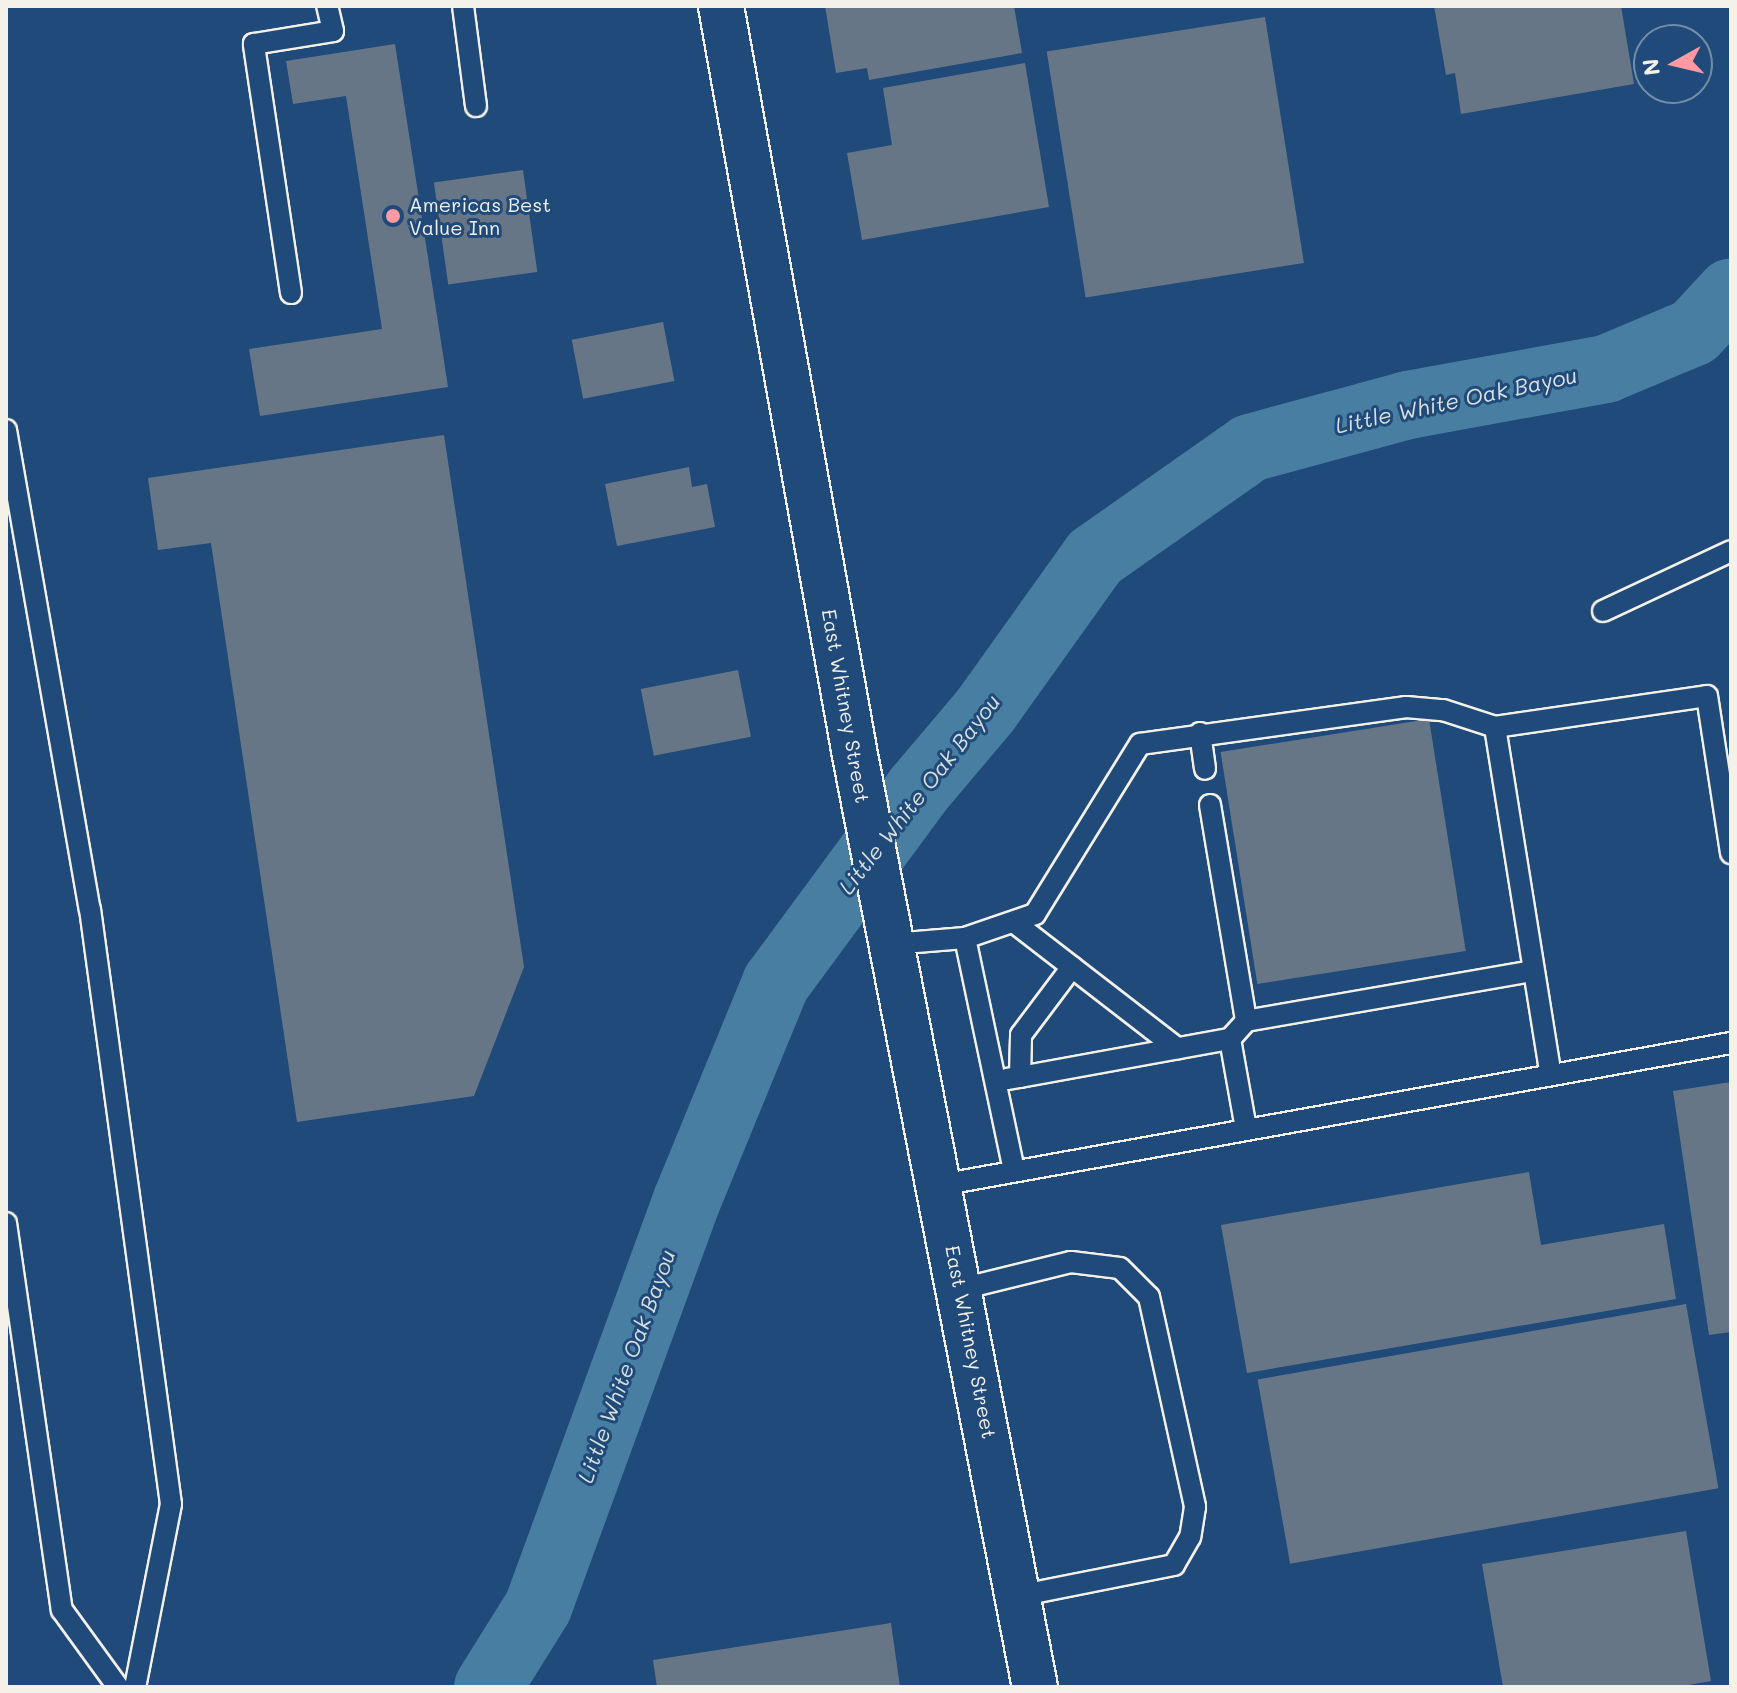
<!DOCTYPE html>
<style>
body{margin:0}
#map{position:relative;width:1737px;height:1693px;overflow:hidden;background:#1f4a7a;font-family:Mali,sans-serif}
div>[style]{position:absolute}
.river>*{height:68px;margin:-34px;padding:0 34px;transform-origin:34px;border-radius:34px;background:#477ea2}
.building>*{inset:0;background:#677687;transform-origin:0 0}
.roads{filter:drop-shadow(2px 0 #f4f1e8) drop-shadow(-2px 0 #f4f1e8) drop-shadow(0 2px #f4f1e8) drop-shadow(0 -2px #f4f1e8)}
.service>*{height:20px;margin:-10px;padding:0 10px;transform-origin:10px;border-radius:10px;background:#1f4a7a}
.tertiary>*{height:44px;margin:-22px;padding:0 22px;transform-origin:22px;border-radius:22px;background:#1f4a7a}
.dots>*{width:22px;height:22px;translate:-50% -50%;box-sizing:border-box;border:4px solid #1f4a7a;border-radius:50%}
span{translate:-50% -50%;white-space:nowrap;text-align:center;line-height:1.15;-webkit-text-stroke:6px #1f4a7a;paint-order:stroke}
.poi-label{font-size:20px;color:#f4f1e8}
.left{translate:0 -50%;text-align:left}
.street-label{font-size:20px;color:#f4f1e8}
.water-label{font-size:22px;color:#dae0de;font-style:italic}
.frame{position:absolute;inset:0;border:8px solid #f4f1e8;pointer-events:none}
.north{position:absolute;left:1633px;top:24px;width:80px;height:80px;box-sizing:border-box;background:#1f4a7a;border:2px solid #748da6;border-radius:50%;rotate:262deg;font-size:22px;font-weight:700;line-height:32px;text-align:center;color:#f4f1e8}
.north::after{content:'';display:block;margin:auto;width:28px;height:36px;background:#ff9aa2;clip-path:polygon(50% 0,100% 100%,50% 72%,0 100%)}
</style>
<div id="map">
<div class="river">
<div style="left:488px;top:1687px;width:94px;rotate:-58deg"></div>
<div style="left:538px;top:1607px;width:433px;rotate:-69.9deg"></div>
<div style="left:687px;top:1200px;width:235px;rotate:-67.7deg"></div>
<div style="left:776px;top:983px;width:241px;rotate:-53.6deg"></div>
<div style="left:919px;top:789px;width:102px;rotate:-49.8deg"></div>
<div style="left:985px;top:711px;width:189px;rotate:-54.5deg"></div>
<div style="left:1095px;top:557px;width:189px;rotate:-35.1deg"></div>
<div style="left:1250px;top:448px;width:164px;rotate:-15.2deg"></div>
<div style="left:1408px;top:405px;width:201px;rotate:-10.3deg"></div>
<div style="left:1606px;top:369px;width:95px;rotate:-22.8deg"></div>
<div style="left:1694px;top:332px;width:54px;rotate:-47.2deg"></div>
</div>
<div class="building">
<div style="clip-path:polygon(825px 6px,1014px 6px,1022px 53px,869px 80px,867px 68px,836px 73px)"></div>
<div style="clip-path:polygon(1434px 6px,1621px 6px,1634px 84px,1461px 114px,1455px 73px,1446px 75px)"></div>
<div style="left:1265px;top:17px;width:249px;height:221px;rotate:81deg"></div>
<div style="clip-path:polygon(395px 44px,448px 387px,260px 416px,249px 349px,382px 329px,346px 96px,293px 104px,286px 61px)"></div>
<div style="clip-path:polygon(1025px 63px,1049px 207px,862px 240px,847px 153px,892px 145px,883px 88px)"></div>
<div style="left:523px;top:170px;width:103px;height:90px;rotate:82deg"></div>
<div style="left:663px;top:322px;width:60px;height:93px;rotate:79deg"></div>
<div style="clip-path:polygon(444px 435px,524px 967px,474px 1096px,297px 1122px,211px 543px,158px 550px,148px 478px)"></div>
<div style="clip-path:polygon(689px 467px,692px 487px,707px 484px,715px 527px,617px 546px,605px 484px)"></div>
<div style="left:738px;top:670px;width:68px;height:99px;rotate:79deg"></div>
<div style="left:1429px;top:719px;width:235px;height:211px;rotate:81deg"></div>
<div style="clip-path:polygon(1731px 1082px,1731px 1332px,1709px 1335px,1673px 1091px)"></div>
<div style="clip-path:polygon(1529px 1172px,1541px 1245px,1664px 1224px,1676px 1299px,1247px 1373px,1221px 1225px)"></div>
<div style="left:1686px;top:1304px;width:187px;height:435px;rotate:80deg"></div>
<div style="clip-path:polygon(1686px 1531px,1711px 1681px,1677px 1687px,1503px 1687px,1482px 1564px)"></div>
<div style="clip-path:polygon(891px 1623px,900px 1687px,657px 1687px,653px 1660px)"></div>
</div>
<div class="roads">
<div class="service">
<div style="left:463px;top:6px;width:101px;rotate:82.6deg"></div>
<div style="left:291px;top:293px;width:252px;rotate:-98.5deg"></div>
<div style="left:254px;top:44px;width:80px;rotate:-9.3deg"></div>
<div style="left:333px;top:31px;width:26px;rotate:-103deg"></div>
<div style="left:6px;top:430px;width:486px;rotate:80.1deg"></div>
<div style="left:90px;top:909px;width:600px;rotate:82.25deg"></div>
<div style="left:171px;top:1504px;width:187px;rotate:101.1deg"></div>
<div style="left:1603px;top:611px;width:141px;rotate:-25.1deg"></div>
<div style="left:1495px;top:727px;width:352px;rotate:80.9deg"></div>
<div style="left:1200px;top:733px;width:36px;rotate:82deg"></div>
<div style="left:1210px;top:805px;width:219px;rotate:80.5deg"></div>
<div style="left:1015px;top:923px;width:205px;rotate:37.7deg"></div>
<div style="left:965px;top:938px;width:238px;rotate:78.1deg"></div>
<div style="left:892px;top:944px;width:73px;rotate:-4.7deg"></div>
<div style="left:965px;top:938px;width:74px;rotate:-18.9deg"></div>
<div style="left:1035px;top:914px;width:200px;rotate:-58.3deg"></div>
<div style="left:1140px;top:744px;width:269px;rotate:-7.9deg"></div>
<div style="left:1406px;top:707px;width:37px;rotate:5deg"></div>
<div style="left:1443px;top:710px;width:55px;rotate:18.1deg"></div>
<div style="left:1495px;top:727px;width:214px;rotate:-8.3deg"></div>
<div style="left:1707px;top:696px;width:159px;rotate:81.3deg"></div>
<div style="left:1230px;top:1039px;width:91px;rotate:79.9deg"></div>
<div style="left:1020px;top:1077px;width:213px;rotate:-10.3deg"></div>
<div style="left:1230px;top:1039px;width:24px;rotate:-48deg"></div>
<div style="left:1246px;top:1021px;width:291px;rotate:-9.9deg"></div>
<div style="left:1007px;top:1079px;width:13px;rotate:-9deg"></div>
<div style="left:1020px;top:1077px;width:42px;rotate:-88.6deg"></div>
<div style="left:1021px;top:1035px;width:85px;rotate:-53.1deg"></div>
<div style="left:940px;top:1185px;width:804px;rotate:-10.18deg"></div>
<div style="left:6px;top:1223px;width:391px;rotate:81.8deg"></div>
<div style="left:62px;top:1610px;width:95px;rotate:54deg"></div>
<div style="left:961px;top:1289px;width:113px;rotate:-13.8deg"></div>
<div style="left:1071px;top:1262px;width:49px;rotate:7deg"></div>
<div style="left:1120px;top:1268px;width:41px;rotate:45deg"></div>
<div style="left:1149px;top:1297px;width:215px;rotate:77.6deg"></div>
<div style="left:1195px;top:1507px;width:30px;rotate:99deg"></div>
<div style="left:1190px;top:1537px;width:32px;rotate:120deg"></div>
<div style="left:1174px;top:1565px;width:159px;rotate:168.8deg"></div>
</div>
<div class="tertiary">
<div style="left:721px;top:6px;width:756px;rotate:79.86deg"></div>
<div style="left:854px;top:750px;width:954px;rotate:79.07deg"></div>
</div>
</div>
<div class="dots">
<div style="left:393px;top:216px;background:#ff9aa2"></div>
</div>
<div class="poi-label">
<span class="left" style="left:409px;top:216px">Americas Best<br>Value Inn</span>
</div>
<div class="street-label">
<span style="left:846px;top:706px;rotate:80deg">East Whitney Street</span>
<span style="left:971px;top:1342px;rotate:79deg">East Whitney Street</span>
</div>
<div class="water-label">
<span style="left:1456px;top:400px;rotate:-12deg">Little White Oak Bayou</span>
<span style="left:919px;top:794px;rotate:-52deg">Little White Oak Bayou</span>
<span style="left:626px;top:1366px;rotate:-70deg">Little White Oak Bayou</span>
</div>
<div class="frame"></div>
<div class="north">N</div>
</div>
